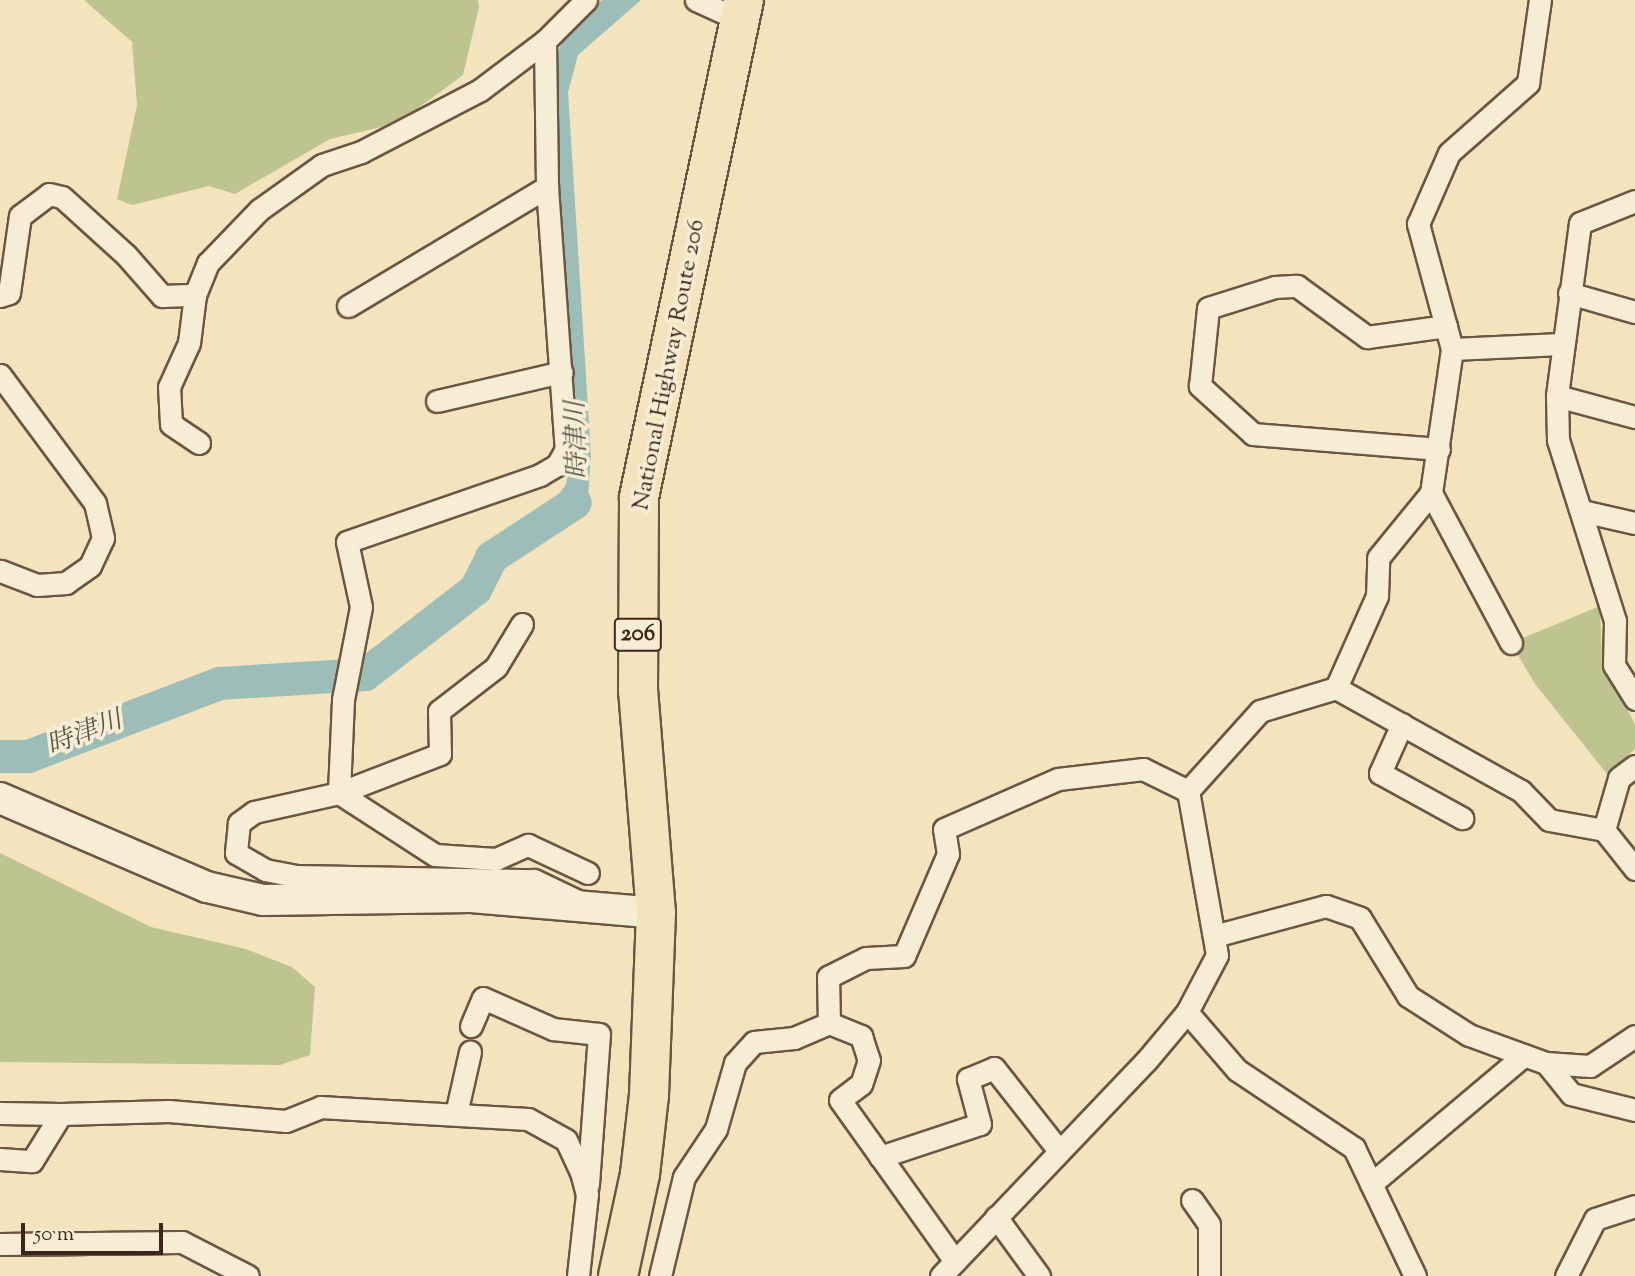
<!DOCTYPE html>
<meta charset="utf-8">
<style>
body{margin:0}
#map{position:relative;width:1635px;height:1276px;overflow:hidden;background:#f3e4bd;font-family:"Sorts Mill Goudy","Noto Serif JP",serif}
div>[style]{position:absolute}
.green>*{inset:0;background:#bdc48f}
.water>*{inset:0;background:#9dbeb8}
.river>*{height:33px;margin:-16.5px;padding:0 16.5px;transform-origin:16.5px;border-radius:16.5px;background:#9dbeb8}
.roads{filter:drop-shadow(2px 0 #6b5544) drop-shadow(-2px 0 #6b5544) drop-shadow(0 2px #6b5544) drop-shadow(0 -2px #6b5544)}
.street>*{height:21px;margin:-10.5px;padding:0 10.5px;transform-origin:10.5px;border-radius:10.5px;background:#f7edd4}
.secondary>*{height:30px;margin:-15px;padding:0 15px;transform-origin:15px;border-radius:15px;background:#f7edd4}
.highway>*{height:38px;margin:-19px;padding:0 19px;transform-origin:19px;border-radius:19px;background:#f3e4bd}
span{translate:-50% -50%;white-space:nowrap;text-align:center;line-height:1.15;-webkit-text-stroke:7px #f7edd4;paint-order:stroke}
.shield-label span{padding:2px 5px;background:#f7edd4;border:2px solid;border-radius:5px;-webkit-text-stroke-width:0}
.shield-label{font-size:23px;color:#3e251b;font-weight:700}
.street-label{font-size:24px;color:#3e251b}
.water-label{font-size:26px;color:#5a534a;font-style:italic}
.scale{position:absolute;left:21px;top:1223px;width:142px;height:32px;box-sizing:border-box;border:4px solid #3e251b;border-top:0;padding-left:9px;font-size:21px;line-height:24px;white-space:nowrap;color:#3e251b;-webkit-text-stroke:5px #f7edd4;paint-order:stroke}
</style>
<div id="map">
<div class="green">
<div style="clip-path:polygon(84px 0,478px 0,479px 7px,463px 75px,398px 123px,330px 139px,235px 194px,209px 186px,132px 205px,117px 199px,137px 105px,132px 42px)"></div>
<div style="clip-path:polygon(1600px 606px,1602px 664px,1635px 724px,1635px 749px,1607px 774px,1535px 684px,1511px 643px)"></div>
<div style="clip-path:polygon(0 853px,151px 927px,246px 949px,292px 967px,315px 987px,310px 1055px,280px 1065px,0 1062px)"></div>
</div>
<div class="water">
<div style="clip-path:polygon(602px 0,641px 0,578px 55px,568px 92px,591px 455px,588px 498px,580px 517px,544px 534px,538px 525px,566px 484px,575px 445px,550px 67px,573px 21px)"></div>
</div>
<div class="river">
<div style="left:0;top:756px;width:28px"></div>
<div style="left:28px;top:756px;width:204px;rotate:-20.9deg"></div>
<div style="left:219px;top:683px;width:146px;rotate:-3.5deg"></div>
<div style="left:365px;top:674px;width:139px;rotate:-37.7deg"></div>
<div style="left:475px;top:589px;width:36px;rotate:-63deg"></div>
<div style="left:491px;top:557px;width:100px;rotate:-33.2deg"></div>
</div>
<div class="roads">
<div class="street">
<div style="left:696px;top:0;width:48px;rotate:24.4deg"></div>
<div style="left:545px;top:41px;width:146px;rotate:89.2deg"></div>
<div style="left:547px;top:187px;width:263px;rotate:85.9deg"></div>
<div style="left:566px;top:449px;width:18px;rotate:119deg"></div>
<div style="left:557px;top:465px;width:20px;rotate:150deg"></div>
<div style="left:540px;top:475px;width:204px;rotate:160.9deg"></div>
<div style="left:347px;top:542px;width:66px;rotate:77.8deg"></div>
<div style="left:361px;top:607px;width:95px;rotate:101deg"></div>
<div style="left:343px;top:700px;width:93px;rotate:92.5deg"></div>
<div style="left:339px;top:793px;width:114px;rotate:32.9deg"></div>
<div style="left:435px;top:855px;width:61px;rotate:3.8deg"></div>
<div style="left:496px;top:859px;width:35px;rotate:-24deg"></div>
<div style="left:528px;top:845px;width:66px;rotate:25deg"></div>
<div style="left:1635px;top:201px;width:59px;rotate:158.2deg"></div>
<div style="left:1580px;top:223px;width:175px;rotate:97.6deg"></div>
<div style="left:1557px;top:396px;width:44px;rotate:88.7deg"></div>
<div style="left:1558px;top:440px;width:190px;rotate:72.5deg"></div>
<div style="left:1615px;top:621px;width:44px;rotate:91.3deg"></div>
<div style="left:1614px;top:665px;width:40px;rotate:58deg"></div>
<div style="left:1569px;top:293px;width:69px;rotate:16.1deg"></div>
<div style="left:0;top:296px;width:9px;rotate:-18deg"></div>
<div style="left:9px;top:293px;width:78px;rotate:-81.9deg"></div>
<div style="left:20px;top:216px;width:36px;rotate:-37deg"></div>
<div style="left:49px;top:194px;width:13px;rotate:13deg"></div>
<div style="left:62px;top:197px;width:86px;rotate:42.2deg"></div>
<div style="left:126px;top:255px;width:55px;rotate:48.7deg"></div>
<div style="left:162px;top:296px;width:33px;rotate:-2deg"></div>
<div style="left:348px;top:306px;width:232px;rotate:-30.9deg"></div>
<div style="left:1452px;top:349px;width:109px;rotate:-2.6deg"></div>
<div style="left:0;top:375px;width:159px;rotate:53.4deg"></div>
<div style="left:95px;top:503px;width:36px;rotate:77deg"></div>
<div style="left:103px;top:538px;width:31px;rotate:115deg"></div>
<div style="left:90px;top:566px;width:29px;rotate:145deg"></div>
<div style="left:66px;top:583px;width:29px;rotate:176deg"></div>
<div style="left:37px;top:585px;width:40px;rotate:-159deg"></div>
<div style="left:1557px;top:396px;width:81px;rotate:15.1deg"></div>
<div style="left:437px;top:401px;width:128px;rotate:-13.1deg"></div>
<div style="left:199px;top:443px;width:34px;rotate:-146deg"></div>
<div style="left:171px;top:424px;width:37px;rotate:-93deg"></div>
<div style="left:169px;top:387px;width:48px;rotate:-65.6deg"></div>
<div style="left:189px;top:343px;width:48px;rotate:-82.9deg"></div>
<div style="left:195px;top:295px;width:35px;rotate:-68deg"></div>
<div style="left:208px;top:263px;width:74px;rotate:-46.1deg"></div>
<div style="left:259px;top:210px;width:77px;rotate:-35.5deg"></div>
<div style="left:322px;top:165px;width:41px;rotate:-18.4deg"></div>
<div style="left:361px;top:152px;width:134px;rotate:-27.5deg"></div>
<div style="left:480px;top:90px;width:81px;rotate:-37deg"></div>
<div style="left:545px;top:41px;width:58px;rotate:-45deg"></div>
<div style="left:1439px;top:449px;width:187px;rotate:-175.4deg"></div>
<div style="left:1253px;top:434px;width:72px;rotate:-137.8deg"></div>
<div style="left:1200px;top:386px;width:78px;rotate:-84.1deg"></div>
<div style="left:1208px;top:308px;width:70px;rotate:-17.4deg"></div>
<div style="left:1275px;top:287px;width:22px;rotate:-3deg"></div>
<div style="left:1297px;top:286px;width:87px;rotate:36.1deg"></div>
<div style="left:1367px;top:337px;width:80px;rotate:-7.9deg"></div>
<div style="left:1431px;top:493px;width:170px;rotate:61.9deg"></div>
<div style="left:1582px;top:511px;width:54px;rotate:12.8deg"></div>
<div style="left:522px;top:624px;width:50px;rotate:121.2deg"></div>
<div style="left:496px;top:667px;width:72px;rotate:142.3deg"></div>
<div style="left:439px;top:711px;width:43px;rotate:88.7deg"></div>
<div style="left:440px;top:754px;width:108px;rotate:158.9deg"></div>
<div style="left:339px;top:793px;width:87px;rotate:167.4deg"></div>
<div style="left:254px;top:812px;width:19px;rotate:144deg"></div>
<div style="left:239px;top:823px;width:30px;rotate:96deg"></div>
<div style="left:236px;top:853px;width:34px;rotate:30deg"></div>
<div style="left:265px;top:870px;width:32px;rotate:11deg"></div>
<div style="left:296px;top:876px;width:238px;rotate:1deg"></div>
<div style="left:534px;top:880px;width:49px;rotate:25.5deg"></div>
<div style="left:1336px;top:688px;width:212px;rotate:29.1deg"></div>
<div style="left:1521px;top:791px;width:40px;rotate:46deg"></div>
<div style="left:1549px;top:820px;width:56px;rotate:10.3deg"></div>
<div style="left:1604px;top:830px;width:54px;rotate:-73.9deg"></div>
<div style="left:1619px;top:778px;width:20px;rotate:-37deg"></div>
<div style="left:1402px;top:724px;width:54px;rotate:114.2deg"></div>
<div style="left:1380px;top:773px;width:94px;rotate:28.8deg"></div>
<div style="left:1188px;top:791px;width:108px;rotate:-48deg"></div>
<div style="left:1260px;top:711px;width:79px;rotate:-16.8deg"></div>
<div style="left:1336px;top:688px;width:101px;rotate:-66deg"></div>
<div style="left:1377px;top:596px;width:38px;rotate:-88deg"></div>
<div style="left:1378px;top:558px;width:84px;rotate:-50.8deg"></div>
<div style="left:1431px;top:493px;width:146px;rotate:-81.7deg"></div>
<div style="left:1452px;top:349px;width:130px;rotate:-105.2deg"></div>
<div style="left:1418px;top:224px;width:77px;rotate:-66.4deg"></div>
<div style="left:1449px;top:153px;width:106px;rotate:-41.5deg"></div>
<div style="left:1528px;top:83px;width:84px;rotate:-81.8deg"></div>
<div style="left:1604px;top:830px;width:50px;rotate:51.5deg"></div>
<div style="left:1214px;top:936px;width:116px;rotate:-15deg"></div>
<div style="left:1326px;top:906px;width:36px;rotate:19deg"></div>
<div style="left:1360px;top:918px;width:92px;rotate:58.4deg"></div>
<div style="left:1408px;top:996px;width:72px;rotate:32.6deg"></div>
<div style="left:1469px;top:1035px;width:82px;rotate:20deg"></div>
<div style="left:1546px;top:1063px;width:44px;rotate:3.9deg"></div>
<div style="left:1590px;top:1066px;width:54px;rotate:-33.7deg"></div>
<div style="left:1187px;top:1012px;width:77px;rotate:49.2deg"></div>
<div style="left:1237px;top:1070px;width:141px;rotate:33.7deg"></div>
<div style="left:1354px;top:1148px;width:142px;rotate:64.5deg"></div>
<div style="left:829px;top:1023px;width:46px;rotate:-91.2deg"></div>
<div style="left:828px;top:977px;width:42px;rotate:-26.6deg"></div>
<div style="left:866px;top:958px;width:38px;rotate:-3deg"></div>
<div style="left:904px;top:956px;width:111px;rotate:-66.7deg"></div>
<div style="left:948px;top:854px;width:25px;rotate:-99deg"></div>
<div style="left:944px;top:829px;width:124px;rotate:-23.7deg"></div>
<div style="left:1058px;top:779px;width:86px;rotate:-6.7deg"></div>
<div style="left:1143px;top:769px;width:50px;rotate:26.1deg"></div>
<div style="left:471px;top:1026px;width:30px;rotate:-67deg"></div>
<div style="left:483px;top:998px;width:77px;rotate:23.9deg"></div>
<div style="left:553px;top:1029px;width:46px;rotate:6.2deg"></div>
<div style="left:599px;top:1034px;width:151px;rotate:94.2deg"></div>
<div style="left:1546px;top:1063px;width:40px;rotate:51deg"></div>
<div style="left:1571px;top:1094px;width:66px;rotate:14deg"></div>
<div style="left:0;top:1113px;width:61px;rotate:0.9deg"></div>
<div style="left:456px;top:1114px;width:64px;rotate:-77.3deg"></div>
<div style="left:880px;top:1157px;width:105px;rotate:-18.3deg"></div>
<div style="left:980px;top:1124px;width:47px;rotate:-104.9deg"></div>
<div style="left:968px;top:1079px;width:28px;rotate:-23deg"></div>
<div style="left:994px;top:1068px;width:102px;rotate:51.8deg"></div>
<div style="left:0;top:1159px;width:32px;rotate:4deg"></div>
<div style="left:32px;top:1161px;width:55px;rotate:-58.3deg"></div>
<div style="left:61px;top:1114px;width:108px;rotate:-1.6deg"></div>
<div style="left:169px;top:1111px;width:117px;rotate:4.9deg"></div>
<div style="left:286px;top:1121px;width:37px;rotate:-22deg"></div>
<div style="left:320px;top:1107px;width:208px;rotate:3.3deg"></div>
<div style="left:528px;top:1119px;width:43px;rotate:28.9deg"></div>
<div style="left:566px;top:1140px;width:35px;rotate:65deg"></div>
<div style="left:581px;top:1172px;width:23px;rotate:75deg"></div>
<div style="left:587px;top:1194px;width:82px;rotate:96.3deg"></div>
<div style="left:1371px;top:1184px;width:200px;rotate:-40.1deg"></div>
<div style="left:1192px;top:1200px;width:29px;rotate:55deg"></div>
<div style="left:1209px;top:1224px;width:52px;rotate:90deg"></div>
<div style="left:996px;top:1217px;width:73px;rotate:53.9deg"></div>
<div style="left:0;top:1244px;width:182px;rotate:-0.6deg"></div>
<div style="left:182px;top:1242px;width:74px;rotate:27.3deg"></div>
<div style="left:660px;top:1276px;width:102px;rotate:-76.4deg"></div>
<div style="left:684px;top:1177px;width:58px;rotate:-56.3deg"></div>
<div style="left:716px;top:1129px;width:69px;rotate:-73.9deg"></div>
<div style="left:735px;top:1063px;width:28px;rotate:-48deg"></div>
<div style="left:754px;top:1042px;width:40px;rotate:-5.7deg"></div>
<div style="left:794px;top:1038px;width:38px;rotate:-23deg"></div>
<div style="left:829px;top:1023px;width:35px;rotate:22deg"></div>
<div style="left:861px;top:1036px;width:25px;rotate:72deg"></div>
<div style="left:869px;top:1060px;width:25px;rotate:108deg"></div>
<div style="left:861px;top:1084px;width:26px;rotate:143deg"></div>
<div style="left:840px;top:1100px;width:198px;rotate:54.5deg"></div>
<div style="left:941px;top:1276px;width:297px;rotate:-46.4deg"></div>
<div style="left:1146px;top:1061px;width:64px;rotate:-50.1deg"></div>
<div style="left:1187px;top:1012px;width:64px;rotate:-62.2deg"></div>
<div style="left:1217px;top:955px;width:167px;rotate:-100deg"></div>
<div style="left:1566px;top:1276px;width:64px;rotate:-63deg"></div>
<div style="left:1595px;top:1219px;width:42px;rotate:-18deg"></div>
</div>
<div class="secondary">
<div style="left:0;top:798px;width:225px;rotate:23.3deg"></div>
<div style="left:207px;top:887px;width:57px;rotate:13.1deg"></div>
<div style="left:263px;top:900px;width:208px;rotate:-0.8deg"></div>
<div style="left:471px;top:897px;width:186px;rotate:4.9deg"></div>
</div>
<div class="highway">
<div style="left:618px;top:1276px;width:104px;rotate:-77.8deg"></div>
<div style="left:640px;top:1174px;width:80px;rotate:-83.5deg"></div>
<div style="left:649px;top:1095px;width:182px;rotate:-87.8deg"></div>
<div style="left:656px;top:913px;width:223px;rotate:-94.6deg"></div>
<div style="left:638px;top:691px;width:194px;rotate:-89.7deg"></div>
<div style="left:639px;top:497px;width:508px;rotate:-78.07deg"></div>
</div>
</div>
<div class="shield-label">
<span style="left:638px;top:635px">206</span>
</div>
<div class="street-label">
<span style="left:670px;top:365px;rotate:-79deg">National Highway Route 206</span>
</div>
<div class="water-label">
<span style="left:578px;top:440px;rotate:-92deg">時津川</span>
<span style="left:85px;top:734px;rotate:-21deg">時津川</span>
</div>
<div class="scale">50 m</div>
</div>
